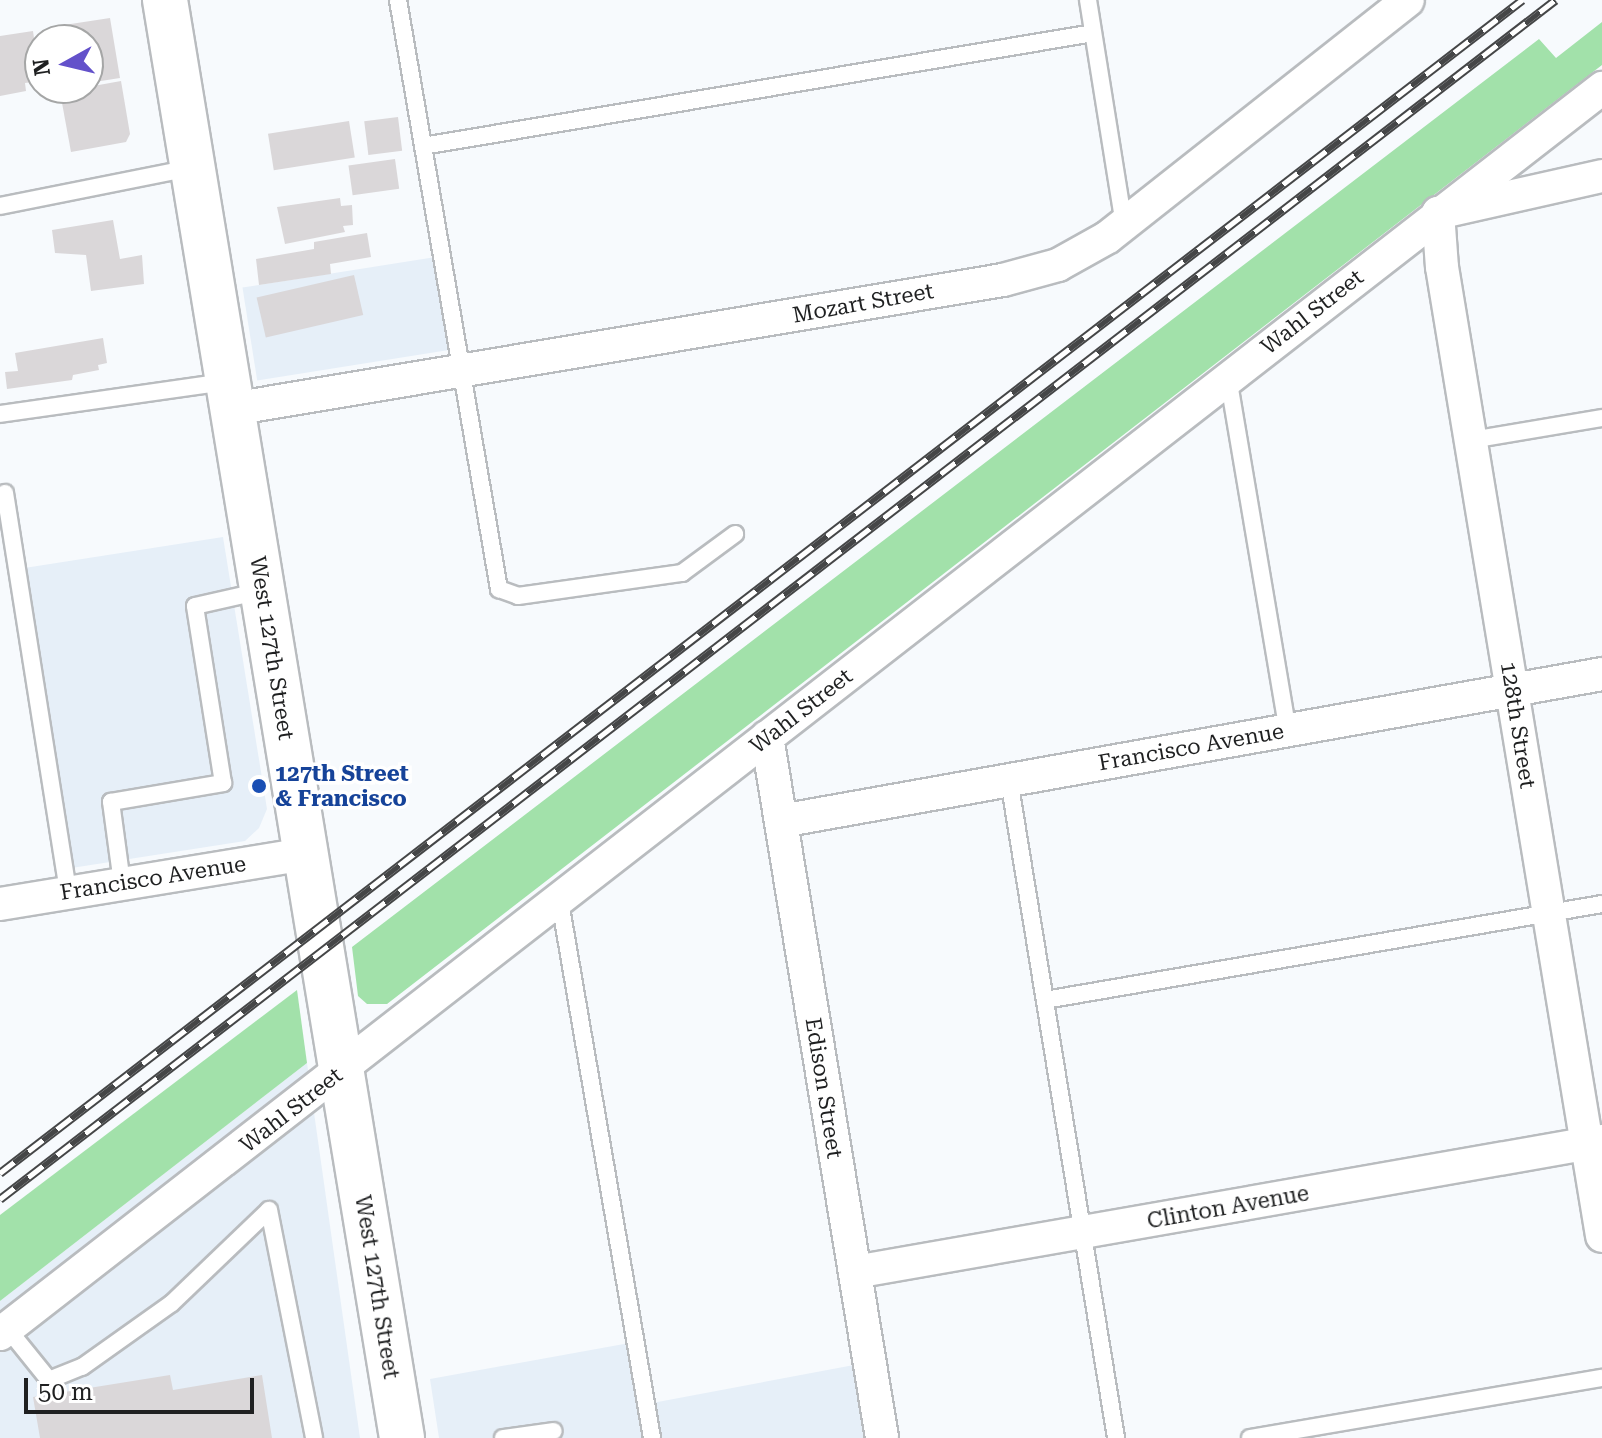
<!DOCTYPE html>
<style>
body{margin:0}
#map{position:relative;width:1602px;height:1438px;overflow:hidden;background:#f7fafd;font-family:"Roboto Serif",serif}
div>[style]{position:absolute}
.built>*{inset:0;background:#e6eff8;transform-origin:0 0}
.green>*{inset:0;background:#a2e1aa}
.building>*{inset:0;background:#dad7d9;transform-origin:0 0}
.roads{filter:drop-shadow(2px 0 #b9bcbf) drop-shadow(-2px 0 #b9bcbf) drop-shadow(0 2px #b9bcbf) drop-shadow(0 -2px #b9bcbf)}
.lane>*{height:16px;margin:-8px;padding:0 8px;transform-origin:8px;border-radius:8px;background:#fff}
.street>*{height:32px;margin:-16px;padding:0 16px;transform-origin:16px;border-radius:16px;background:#fff}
.secondary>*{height:44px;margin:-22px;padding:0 22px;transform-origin:22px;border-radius:22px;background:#fff}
.rail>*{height:9px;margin-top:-4.5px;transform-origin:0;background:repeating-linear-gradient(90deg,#fff 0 18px,#454647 0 36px);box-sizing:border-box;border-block:2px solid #454647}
.dots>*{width:22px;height:22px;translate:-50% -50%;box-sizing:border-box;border:4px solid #fff;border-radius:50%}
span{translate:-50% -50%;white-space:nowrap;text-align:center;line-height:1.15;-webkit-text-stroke:7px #fff;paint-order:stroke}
.street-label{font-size:22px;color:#1f2021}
.transit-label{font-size:22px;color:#164399;font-weight:700}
.left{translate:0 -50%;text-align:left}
.north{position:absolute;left:24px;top:24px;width:80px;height:80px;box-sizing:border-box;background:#fff;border:2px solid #a5a6a6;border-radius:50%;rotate:262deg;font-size:22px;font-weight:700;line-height:32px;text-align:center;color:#1f2021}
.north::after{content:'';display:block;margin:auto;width:28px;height:36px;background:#6351ca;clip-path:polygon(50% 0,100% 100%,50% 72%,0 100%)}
.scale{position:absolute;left:24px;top:1378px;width:230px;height:36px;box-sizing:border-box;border:4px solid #1f2021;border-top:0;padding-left:10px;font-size:24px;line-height:28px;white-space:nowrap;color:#1f2021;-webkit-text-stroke:6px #fff;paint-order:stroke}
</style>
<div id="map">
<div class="built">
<div style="left:442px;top:256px;width:94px;height:202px;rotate:81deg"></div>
<div style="clip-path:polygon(223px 537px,267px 809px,259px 828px,245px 841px,65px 869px,18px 569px)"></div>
<div style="clip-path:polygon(307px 1063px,360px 1438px,0 1438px,0 1301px)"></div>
<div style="clip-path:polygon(635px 1342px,647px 1404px,870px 1362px,882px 1438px,439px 1438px,430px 1379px)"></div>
</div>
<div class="green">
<div style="clip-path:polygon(1602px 22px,1602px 65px,387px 1004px,367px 1004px,358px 996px,352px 947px,1539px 39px,1556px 58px)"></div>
<div style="clip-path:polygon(297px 990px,307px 1063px,0 1301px,0 1215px)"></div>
</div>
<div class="building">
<div style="clip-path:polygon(110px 18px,120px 78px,88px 83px,88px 40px,53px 40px,51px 27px)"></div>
<div style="clip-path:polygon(33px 31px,40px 81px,25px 83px,26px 91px,0 96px,0 36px)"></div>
<div style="clip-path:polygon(121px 81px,130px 134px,126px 142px,71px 152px,60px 92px)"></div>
<div style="left:398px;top:117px;width:34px;height:34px;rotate:83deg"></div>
<div style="left:349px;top:121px;width:37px;height:82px;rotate:81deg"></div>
<div style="left:395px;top:159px;width:30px;height:47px;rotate:82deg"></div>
<div style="clip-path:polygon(340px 198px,341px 206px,352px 205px,353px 225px,343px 226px,345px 232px,285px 244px,277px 207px)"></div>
<div style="clip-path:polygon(113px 220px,120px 259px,142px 255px,144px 284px,91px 291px,86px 255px,55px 253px,52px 230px)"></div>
<div style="clip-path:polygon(367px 233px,371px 257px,330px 264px,331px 274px,259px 285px,256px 259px,314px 249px,314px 242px)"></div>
<div style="left:354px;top:275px;width:41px;height:100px;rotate:77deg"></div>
<div style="clip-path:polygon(103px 338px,107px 363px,98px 365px,99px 370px,73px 375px,72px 380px,7px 389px,5px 372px,18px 371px,15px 353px)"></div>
<div style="clip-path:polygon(170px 1375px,173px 1390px,262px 1375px,272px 1438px,40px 1438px,33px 1397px)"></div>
</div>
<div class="roads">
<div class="lane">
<div style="left:398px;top:0;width:598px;rotate:80.27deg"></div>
<div style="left:499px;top:589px;width:20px;rotate:20deg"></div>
<div style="left:518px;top:596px;width:166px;rotate:-8deg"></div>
<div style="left:682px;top:573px;width:66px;rotate:-36.3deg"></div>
<div style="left:1088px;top:0;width:228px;rotate:80.9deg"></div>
<div style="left:423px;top:146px;width:679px;rotate:-9.57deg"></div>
<div style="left:0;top:206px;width:195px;rotate:-11.3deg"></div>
<div style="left:1228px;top:377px;width:358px;rotate:80.4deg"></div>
<div style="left:0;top:414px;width:228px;rotate:-8.1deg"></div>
<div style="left:1471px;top:440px;width:133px;rotate:-9.5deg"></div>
<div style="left:5px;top:493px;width:404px;rotate:81deg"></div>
<div style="left:1009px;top:780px;width:667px;rotate:80.76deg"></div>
<div style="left:122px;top:883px;width:82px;rotate:-97.7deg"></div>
<div style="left:111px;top:802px;width:114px;rotate:-9.6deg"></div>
<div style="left:223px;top:783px;width:179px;rotate:-99deg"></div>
<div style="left:195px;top:606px;width:68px;rotate:-12.8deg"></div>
<div style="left:560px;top:902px;width:544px;rotate:80.26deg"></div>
<div style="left:1045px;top:1000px;width:565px;rotate:-9.78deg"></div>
<div style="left:7px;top:1328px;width:67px;rotate:51.1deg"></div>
<div style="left:49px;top:1380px;width:35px;rotate:-22deg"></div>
<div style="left:82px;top:1367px;width:110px;rotate:-35.4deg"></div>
<div style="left:172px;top:1303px;width:134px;rotate:-43.8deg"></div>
<div style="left:269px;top:1210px;width:232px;rotate:78.8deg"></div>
<div style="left:503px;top:1438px;width:51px;rotate:-7.8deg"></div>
<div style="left:1250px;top:1438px;width:357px;rotate:-9.7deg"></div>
</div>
<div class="street">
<div style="left:1602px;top:176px;width:168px;rotate:167.3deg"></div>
<div style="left:1438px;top:213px;width:54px;rotate:85.8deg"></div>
<div style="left:1442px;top:267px;width:982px;rotate:80.62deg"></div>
<div style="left:232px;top:409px;width:782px;rotate:-9.5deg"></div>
<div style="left:1003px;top:280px;width:57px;rotate:-15.3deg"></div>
<div style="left:1058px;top:265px;width:57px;rotate:-29.2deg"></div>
<div style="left:1108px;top:237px;width:382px;rotate:-38.3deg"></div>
<div style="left:767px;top:737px;width:710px;rotate:80.68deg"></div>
<div style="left:781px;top:821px;width:834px;rotate:-10.15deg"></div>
<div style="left:0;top:904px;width:310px;rotate:-9.3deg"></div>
<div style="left:855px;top:1272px;width:758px;rotate:-9.95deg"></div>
<div style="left:0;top:1334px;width:2030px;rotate:-37.87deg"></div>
</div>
<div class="secondary">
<div style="left:165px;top:0;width:1457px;rotate:80.64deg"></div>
</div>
</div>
<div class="rail">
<div style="left:0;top:1173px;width:1922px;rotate:-37.62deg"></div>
<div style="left:0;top:1199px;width:1964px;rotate:-37.63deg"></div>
</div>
<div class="dots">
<div style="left:259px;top:786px;background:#1a4fb4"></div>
</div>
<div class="street-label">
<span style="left:863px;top:303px;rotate:-10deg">Mozart Street</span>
<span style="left:1312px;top:312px;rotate:-38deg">Wahl Street</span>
<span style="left:272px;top:648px;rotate:81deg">West 127th Street</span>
<span style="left:801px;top:711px;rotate:-38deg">Wahl Street</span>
<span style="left:1518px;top:725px;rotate:81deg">128th Street</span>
<span style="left:1191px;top:747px;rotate:-10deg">Francisco Avenue</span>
<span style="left:153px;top:878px;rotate:-9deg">Francisco Avenue</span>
<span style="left:824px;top:1088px;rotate:81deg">Edison Street</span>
<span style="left:291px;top:1110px;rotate:-38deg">Wahl Street</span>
<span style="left:1228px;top:1207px;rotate:-10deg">Clinton Avenue</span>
<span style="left:377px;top:1287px;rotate:81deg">West 127th Street</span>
</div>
<div class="transit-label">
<span class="left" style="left:275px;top:786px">127th Street<br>&amp; Francisco</span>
</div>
<div class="north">N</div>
<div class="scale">50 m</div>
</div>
